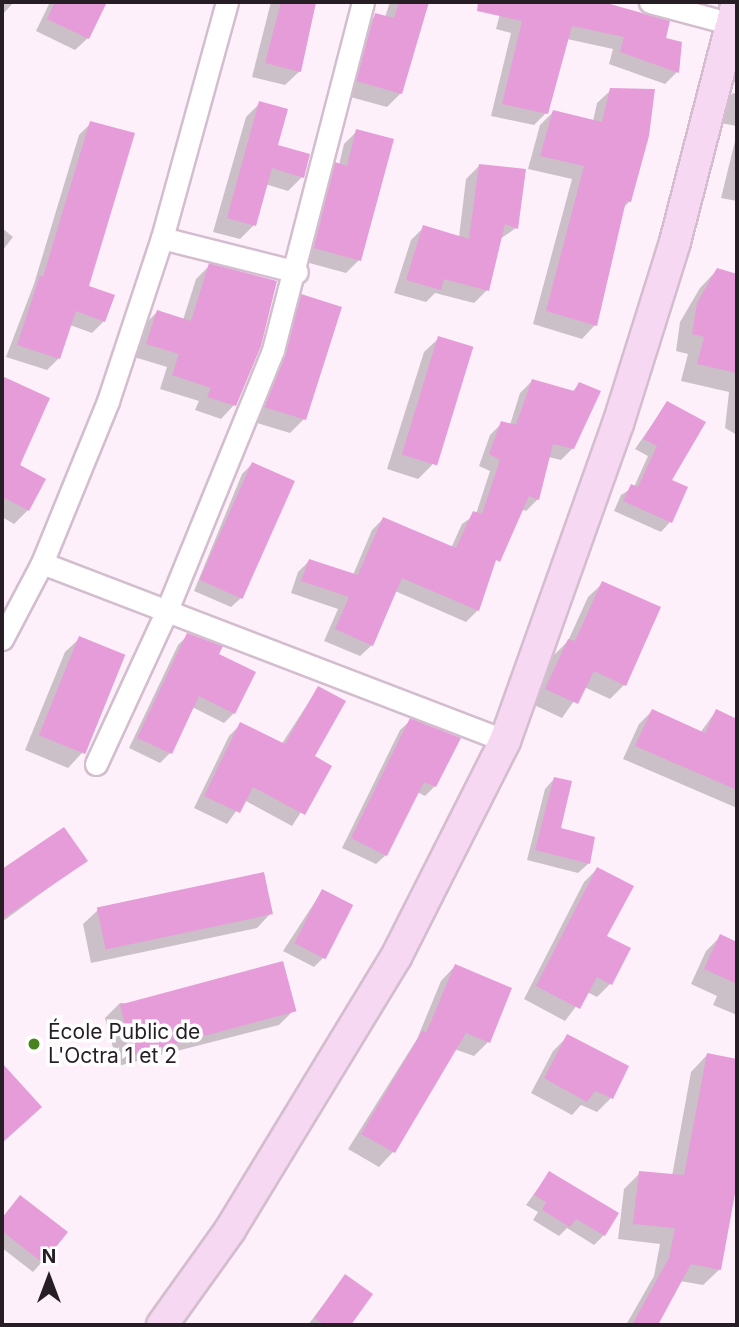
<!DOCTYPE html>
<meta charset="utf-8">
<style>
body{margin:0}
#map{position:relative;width:739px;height:1327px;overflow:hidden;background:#fef0fb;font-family:Inter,sans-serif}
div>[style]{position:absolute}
.shadow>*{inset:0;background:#0003}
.building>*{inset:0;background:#e59cd8;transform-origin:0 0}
.roads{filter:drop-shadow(2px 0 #d3bdce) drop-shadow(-2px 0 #d3bdce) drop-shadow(0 2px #d3bdce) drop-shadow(0 -2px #d3bdce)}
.street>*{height:21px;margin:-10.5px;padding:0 10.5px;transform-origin:10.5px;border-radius:10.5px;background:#fff}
.secondary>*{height:30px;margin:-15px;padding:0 15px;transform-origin:15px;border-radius:15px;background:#f6d8f2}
.dots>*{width:19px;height:19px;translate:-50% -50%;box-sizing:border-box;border:4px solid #fff;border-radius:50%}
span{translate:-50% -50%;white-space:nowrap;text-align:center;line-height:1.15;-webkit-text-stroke:7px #fff;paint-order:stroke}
.poi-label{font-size:21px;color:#261e24}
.left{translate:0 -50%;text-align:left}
.frame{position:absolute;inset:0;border:4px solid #261e24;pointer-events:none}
.north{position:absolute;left:14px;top:1243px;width:70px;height:70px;-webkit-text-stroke:5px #fff;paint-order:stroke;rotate:0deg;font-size:19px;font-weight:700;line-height:28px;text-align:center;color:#261e24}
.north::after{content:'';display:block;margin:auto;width:24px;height:32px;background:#261e24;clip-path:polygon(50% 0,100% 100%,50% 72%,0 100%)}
</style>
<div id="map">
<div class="shadow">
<div style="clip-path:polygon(2px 2px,14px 2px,2px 15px)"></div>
<div style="clip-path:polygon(50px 2px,105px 2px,88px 38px,75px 50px,36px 31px)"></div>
<div style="clip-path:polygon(271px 2px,316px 2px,300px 71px,285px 85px,252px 77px)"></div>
<div style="clip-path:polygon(390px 2px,427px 2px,401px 93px,387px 107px,343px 95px,361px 29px,376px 15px,385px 17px)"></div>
<div style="clip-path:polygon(503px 2px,574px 2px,668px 22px,664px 39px,680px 43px,677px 72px,665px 84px,609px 64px,613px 49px,567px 39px,546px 113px,534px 125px,491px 116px,511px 33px,496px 29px)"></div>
<div style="clip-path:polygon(611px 90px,629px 202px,623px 208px,595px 325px,582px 339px,533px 324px,572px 179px,528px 169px,540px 125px,553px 112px,593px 121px,597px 103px)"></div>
<div style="clip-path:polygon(733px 93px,737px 94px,737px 126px,715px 122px,719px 107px)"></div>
<div style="clip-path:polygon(260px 103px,276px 146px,302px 177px,288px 191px,265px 184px,254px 225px,240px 239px,213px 232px,246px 117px)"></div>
<div style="clip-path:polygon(91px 123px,87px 287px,104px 321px,92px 333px,70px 325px,59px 358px,47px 370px,6px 357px,34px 284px,79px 135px)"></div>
<div style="clip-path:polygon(357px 131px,359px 260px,346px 273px,302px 261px,323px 177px,339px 165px,344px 144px)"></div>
<div style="clip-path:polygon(737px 133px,737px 201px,721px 198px)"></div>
<div style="clip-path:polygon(479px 166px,516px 228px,500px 239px,487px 290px,474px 303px,435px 293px,426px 302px,394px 293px,411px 240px,424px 227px,459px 237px,466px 179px)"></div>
<div style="clip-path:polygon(2px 228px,13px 237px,2px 251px)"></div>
<div style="clip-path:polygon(210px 265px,234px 405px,221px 419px,195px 410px,199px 401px,160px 389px,167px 367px,134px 357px,144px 325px,157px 312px,183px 320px,196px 279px)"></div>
<div style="clip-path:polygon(717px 270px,737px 276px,737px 435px,725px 428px,729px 392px,681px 381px,688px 354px,676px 351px,680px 322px,700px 288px)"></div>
<div style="clip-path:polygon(302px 296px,304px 419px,290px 433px,251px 421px,287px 310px)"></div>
<div style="clip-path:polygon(439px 338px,432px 465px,418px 479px,387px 469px,424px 352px)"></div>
<div style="clip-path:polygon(7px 380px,28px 510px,14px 524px,2px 517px,2px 385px)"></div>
<div style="clip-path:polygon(532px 381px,571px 393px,580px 384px,573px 448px,561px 460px,548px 457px,538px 499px,526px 511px,521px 509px,492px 568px,478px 610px,466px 622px,395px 591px,372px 645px,360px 656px,324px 641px,338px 609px,291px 593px,298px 572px,309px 561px,353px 575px,372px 530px,383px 519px,451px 548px,462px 524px,476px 514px,490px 471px,479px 466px,490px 435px,502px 423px,510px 425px,520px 393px)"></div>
<div style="clip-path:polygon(667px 403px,670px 522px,661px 532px,614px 511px,621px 495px,634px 487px,648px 456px,635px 449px)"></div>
<div style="clip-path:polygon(252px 464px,241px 598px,231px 607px,194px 591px,242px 474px)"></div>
<div style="clip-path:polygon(603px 583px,625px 684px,610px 699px,584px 687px,562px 718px,532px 704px,554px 655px,568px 641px,588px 597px)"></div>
<div style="clip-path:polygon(188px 635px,217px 654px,234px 713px,224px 723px,192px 707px,170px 753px,160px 763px,129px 748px,178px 645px)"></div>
<div style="clip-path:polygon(80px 638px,82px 753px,68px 768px,25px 750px,65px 652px)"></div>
<div style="clip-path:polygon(318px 688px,313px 757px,330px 767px,292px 826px,244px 800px,227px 824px,194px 808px,229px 736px,240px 725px,281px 745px)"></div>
<div style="clip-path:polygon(652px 711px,700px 733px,716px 711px,737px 721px,737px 808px,623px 759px,639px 724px)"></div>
<div style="clip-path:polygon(410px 721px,435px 786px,425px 796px,417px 792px,386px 855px,376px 864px,342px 848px,400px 730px)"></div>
<div style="clip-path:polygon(554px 779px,559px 829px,593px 838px,588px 864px,578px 873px,527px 860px,545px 789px)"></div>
<div style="clip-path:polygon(64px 829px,85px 861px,2px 922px,2px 871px)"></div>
<div style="clip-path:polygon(597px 869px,610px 984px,597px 997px,587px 992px,565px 1021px,524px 999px,584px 882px)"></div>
<div style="clip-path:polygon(322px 891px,323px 958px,314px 967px,283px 951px)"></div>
<div style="clip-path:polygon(98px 910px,271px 913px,257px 928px,91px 963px,83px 924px)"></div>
<div style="clip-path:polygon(720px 937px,737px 944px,737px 1015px,713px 1005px,717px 996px,691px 984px,706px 951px)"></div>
<div style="clip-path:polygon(455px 966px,488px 1042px,474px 1056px,454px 1049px,393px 1152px,379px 1167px,348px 1149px,417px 1039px,441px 981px)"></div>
<div style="clip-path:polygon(120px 1003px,294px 1010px,279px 1025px,118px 1066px,105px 1018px)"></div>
<div style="clip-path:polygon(568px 1036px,611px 1098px,597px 1112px,581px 1105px,572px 1115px,531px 1093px,553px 1051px)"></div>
<div style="clip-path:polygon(707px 1055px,737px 1061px,737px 1174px,720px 1269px,703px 1285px,680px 1281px,656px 1325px,626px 1325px,654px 1276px,660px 1244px,618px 1239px,624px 1189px,640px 1173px,672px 1176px,691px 1072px)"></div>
<div style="clip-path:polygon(549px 1173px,604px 1235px,594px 1245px,567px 1228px,559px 1236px,533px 1220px,538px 1212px,526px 1205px)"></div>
<div style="clip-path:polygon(20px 1197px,42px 1262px,33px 1272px,2px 1248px,2px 1218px)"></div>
<div style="clip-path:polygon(345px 1276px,371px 1294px,348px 1325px,308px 1325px)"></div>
</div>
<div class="building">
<div style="clip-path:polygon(55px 2px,107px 2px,89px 39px,47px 19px)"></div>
<div style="clip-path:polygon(281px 2px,316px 2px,301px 72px,265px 63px)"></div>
<div style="clip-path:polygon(399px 2px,429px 2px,402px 94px,356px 81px,375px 13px,394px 18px)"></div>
<div style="clip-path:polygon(478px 2px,603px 2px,670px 21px,666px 38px,682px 42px,679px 73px,620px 52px,624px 37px,572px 26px,548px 114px,502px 104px,522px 21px,477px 11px)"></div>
<div style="clip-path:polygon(610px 88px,655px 89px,649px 136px,631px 202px,626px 201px,597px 326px,546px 311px,584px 166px,540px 156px,553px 110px,602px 122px)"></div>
<div style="clip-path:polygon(259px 101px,288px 109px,278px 145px,310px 154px,304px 178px,272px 168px,256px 226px,227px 218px)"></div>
<div style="clip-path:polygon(90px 121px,135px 133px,89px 286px,115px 295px,105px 322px,76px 311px,60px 359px,17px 345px,40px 275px,43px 277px)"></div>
<div style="clip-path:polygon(356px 129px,394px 139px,361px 261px,314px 248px,335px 162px,347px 166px)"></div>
<div style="clip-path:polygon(479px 164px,526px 169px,518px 229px,505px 224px,489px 291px,444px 279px,441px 290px,406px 280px,423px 225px,469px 239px)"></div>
<div style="clip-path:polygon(209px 263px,277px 281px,261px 346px,236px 406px,207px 397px,211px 388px,172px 375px,179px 354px,146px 344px,157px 310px,191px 321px)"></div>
<div style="clip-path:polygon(717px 268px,737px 274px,737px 373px,697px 364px,704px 337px,692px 334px,697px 303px)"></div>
<div style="clip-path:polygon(301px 294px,342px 307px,306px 420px,264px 407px,285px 355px)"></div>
<div style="left:438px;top:336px;width:37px;height:124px;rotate:17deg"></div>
<div style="clip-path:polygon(2px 376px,50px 398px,20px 465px,46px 479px,29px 511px,5px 498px,2px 505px)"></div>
<div style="clip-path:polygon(532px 379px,574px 391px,579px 382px,601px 391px,574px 449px,553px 444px,539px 500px,529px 496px,500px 562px,496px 560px,479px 611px,402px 578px,373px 646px,335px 629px,349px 597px,301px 581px,309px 559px,358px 575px,383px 517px,456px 548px,473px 511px,482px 514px,500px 460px,489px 454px,501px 421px,516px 425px)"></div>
<div style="clip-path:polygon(667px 401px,706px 422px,672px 480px,688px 487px,672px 523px,623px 501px,631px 484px,638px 487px,657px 446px,643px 439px)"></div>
<div style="left:252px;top:462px;width:47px;height:129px;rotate:24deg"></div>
<div style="clip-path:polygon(602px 581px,661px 607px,626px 686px,594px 671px,578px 704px,545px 689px,568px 639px,575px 641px)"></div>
<div style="clip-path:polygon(187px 633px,223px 646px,219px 654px,256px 672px,235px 714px,199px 696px,172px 754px,137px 738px)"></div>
<div style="left:79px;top:636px;width:50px;height:107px;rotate:22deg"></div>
<div style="clip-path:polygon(318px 686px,346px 701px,315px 756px,332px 766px,305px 815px,253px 787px,240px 813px,204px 796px,240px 722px,285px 744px)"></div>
<div style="clip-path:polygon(652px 709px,705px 733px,716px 709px,737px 719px,737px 790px,635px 746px)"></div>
<div style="clip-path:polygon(410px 718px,461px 738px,436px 787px,424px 782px,387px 856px,351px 838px)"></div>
<div style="clip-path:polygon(554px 777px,572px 781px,561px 828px,595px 837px,590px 864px,535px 850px)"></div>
<div style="clip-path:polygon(64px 827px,88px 861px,2px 919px,2px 869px)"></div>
<div style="clip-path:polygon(597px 867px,634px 886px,607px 936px,631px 948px,612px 985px,597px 977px,580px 1009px,536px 986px)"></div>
<div style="left:264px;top:872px;width:43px;height:171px;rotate:78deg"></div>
<div style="left:322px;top:889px;width:35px;height:61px;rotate:27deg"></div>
<div style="clip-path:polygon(720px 934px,737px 942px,737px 984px,704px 969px)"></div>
<div style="left:283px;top:961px;width:52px;height:169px;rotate:75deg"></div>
<div style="clip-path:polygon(455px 964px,512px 988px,490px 1043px,466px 1033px,395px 1153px,361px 1134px,423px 1030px,426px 1033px)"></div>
<div style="clip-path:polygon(567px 1034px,629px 1066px,613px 1099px,595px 1091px,587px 1102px,544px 1078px)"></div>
<div style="clip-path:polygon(707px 1053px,737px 1059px,737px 1183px,721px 1270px,691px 1264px,658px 1325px,632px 1325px,669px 1258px,675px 1228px,633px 1224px,639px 1171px,684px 1175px)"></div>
<div style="clip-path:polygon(2px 1063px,42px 1107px,2px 1143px)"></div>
<div style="clip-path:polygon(549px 1171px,619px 1213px,605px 1236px,576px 1219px,570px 1227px,542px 1210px,546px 1202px,534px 1195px)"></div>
<div style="clip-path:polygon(20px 1195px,68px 1232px,43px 1263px,2px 1231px,2px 1218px)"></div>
<div style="clip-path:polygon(345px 1274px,373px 1294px,351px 1325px,325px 1325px,314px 1318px)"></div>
</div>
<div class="roads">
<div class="street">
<div style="left:650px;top:2px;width:85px;rotate:15deg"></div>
<div style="left:162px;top:238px;width:139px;rotate:14.1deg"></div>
<div style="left:42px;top:563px;width:496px;rotate:21deg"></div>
<div style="left:2px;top:639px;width:86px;rotate:-62.2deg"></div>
<div style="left:42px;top:563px;width:175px;rotate:-67.8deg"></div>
<div style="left:108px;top:401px;width:172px;rotate:-71.7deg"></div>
<div style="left:162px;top:238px;width:245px;rotate:-74.6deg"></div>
<div style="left:96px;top:764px;width:170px;rotate:-65.2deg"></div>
<div style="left:167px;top:610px;width:281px;rotate:-67.8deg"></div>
<div style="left:273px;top:350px;width:359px;rotate:-75.5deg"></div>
</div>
<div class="secondary">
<div style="left:162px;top:1325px;width:117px;rotate:-54.4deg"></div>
<div style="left:230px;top:1230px;width:320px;rotate:-58.7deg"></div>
<div style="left:396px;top:957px;width:242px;rotate:-63.2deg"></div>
<div style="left:505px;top:741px;width:337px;rotate:-70.4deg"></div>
<div style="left:618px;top:424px;width:191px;rotate:-72.6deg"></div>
<div style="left:675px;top:242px;width:248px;rotate:-75.5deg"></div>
</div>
</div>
<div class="dots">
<div style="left:34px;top:1044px;background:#48831f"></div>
</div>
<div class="poi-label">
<span class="left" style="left:48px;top:1044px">École Public de<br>L'Octra 1 et 2</span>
</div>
<div class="frame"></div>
<div class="north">N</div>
</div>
